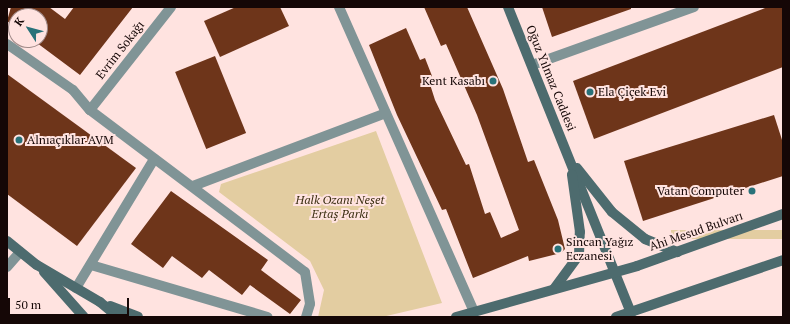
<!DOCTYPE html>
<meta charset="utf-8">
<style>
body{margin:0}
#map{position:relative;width:790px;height:324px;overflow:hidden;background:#ffe3e0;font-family:"PT Serif",serif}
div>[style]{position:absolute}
.green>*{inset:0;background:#e3cda1;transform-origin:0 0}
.building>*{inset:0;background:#6e351a;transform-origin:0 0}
.street>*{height:10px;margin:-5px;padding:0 5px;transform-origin:5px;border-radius:5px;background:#809496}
.secondary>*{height:10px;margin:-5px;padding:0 5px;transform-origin:5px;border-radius:5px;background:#4d6b6e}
.dots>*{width:11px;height:11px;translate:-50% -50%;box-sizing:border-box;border:2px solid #ffe3e0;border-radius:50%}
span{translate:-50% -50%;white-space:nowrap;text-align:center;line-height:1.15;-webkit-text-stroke:4px #ffe3e0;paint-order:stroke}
.street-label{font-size:12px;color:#150706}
.poi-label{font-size:12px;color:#150706}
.right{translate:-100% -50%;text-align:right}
.left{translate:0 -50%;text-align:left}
.park-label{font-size:12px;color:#3b2e11;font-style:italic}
.frame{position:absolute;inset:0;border:8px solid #150706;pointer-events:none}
.north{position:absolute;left:8px;top:8px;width:40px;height:40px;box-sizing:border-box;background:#ffe3e0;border:1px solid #a18b89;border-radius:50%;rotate:306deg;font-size:11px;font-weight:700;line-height:16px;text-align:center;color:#150706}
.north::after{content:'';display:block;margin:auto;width:14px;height:18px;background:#287279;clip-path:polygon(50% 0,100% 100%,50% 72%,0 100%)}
.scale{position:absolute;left:8px;top:298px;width:121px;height:18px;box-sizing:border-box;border:2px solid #150706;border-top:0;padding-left:5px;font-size:12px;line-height:14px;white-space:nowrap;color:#150706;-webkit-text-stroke:3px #ffe3e0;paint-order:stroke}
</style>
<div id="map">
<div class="green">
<div style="clip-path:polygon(376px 131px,442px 303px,382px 317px,318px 317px,324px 290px,310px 261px,219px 192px,221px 184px)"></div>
<div style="left:783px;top:230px;width:9px;height:112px;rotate:90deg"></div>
</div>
<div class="building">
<div style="clip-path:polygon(11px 7px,49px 7px,65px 19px,74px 7px,133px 7px,80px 75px,33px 40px,40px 40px,40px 16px,16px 16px,16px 27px,7px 21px)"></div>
<div style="clip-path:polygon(236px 7px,280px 7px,289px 26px,220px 57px,204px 21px)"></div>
<div style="clip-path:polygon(424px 7px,467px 7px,503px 89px,528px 162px,534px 160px,558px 220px,565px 249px,561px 253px,529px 261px,528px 256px,473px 278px,446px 209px,442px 210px,397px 115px,369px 45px,406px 28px,420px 60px,425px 58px,432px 76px,428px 78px,435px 100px,466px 165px,469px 164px,485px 214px,490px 212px,501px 238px,519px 230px,477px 115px,446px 44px,441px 46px)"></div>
<div style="clip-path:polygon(542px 7px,631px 7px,631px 9px,552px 37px)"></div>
<div style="clip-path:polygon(783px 7px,783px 67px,594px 139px,573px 81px,765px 8px)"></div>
<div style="left:215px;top:56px;width:83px;height:43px;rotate:68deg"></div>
<div style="clip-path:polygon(7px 74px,136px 168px,77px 246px,7px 194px)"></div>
<div style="clip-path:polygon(774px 115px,783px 143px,783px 176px,643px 221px,624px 161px)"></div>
<div style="clip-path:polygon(171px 191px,268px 260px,261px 270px,301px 300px,290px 314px,250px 285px,242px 295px,209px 270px,202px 278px,172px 256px,163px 268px,131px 244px)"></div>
</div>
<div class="street">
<div style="left:339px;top:7px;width:334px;rotate:66.1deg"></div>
<div style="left:7px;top:44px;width:80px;rotate:34.9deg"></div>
<div style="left:73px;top:90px;width:26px;rotate:50deg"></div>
<div style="left:90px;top:110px;width:269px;rotate:37deg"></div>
<div style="left:305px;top:272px;width:32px;rotate:81deg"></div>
<div style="left:310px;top:304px;width:14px;rotate:107deg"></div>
<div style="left:532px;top:65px;width:172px;rotate:-19.7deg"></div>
<div style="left:90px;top:110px;width:131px;rotate:-51.8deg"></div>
<div style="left:193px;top:186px;width:206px;rotate:-20.7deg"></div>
<div style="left:91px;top:265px;width:184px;rotate:16.4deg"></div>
<div style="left:7px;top:267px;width:20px;rotate:-49deg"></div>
<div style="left:76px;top:288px;width:151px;rotate:-58.8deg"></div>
</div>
<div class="secondary">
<div style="left:508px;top:7px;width:330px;rotate:68.1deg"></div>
<div style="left:577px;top:168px;width:56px;rotate:51.5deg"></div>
<div style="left:612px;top:212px;width:43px;rotate:39.3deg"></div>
<div style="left:645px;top:239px;width:35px;rotate:22deg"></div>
<div style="left:7px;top:241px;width:38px;rotate:39deg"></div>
<div style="left:37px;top:265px;width:73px;rotate:30.4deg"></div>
<div style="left:100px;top:302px;width:23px;rotate:40deg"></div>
<div style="left:44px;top:272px;width:60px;rotate:48.4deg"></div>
<div style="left:554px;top:289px;width:42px;rotate:-53.7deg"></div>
<div style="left:579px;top:255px;width:23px;rotate:-88deg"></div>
<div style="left:580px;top:232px;width:58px;rotate:-98deg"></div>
<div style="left:110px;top:306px;width:30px;rotate:21deg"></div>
<div style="left:456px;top:317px;width:188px;rotate:-15.7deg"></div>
<div style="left:637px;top:266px;width:155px;rotate:-19.6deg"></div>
<div style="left:616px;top:317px;width:176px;rotate:-18.8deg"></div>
</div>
<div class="dots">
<div style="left:493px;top:81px;background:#287279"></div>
<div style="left:590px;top:92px;background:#287279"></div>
<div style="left:19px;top:140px;background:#287279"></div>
<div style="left:752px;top:191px;background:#287279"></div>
<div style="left:558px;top:249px;background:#287279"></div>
</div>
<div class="street-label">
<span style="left:120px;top:50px;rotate:-52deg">Evrim Sokağı</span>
<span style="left:551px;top:78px;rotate:68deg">Oğuz Yılmaz Caddesi</span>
<span style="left:696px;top:231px;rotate:-19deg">Ahi Mesud Bulvarı</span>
</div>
<div class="poi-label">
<span class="right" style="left:485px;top:81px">Kent Kasabı</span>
<span class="left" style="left:598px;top:92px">Ela Çiçek Evi</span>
<span class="left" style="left:27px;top:140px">Alnıaçıklar AVM</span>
<span class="right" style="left:744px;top:191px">Vatan Computer</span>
<span class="left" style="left:566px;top:249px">Sincan Yağız<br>Eczanesi</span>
</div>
<div class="park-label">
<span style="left:340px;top:207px">Halk Ozanı Neşet<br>Ertaş Parkı</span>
</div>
<div class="frame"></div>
<div class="north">K</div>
<div class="scale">50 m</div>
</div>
